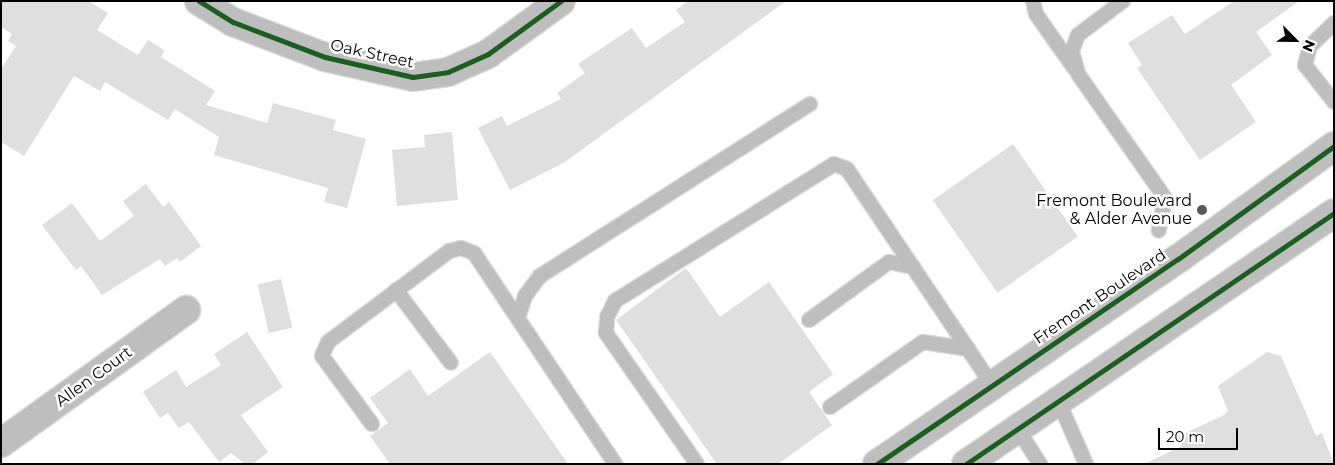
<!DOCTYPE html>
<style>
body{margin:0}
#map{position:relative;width:1335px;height:465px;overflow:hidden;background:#fff;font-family:Montserrat,sans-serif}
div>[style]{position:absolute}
.building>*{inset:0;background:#dfdfdf;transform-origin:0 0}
.roads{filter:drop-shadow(1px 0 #dbdbdb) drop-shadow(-1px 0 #dbdbdb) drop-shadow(0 1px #dbdbdb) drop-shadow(0 -1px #dbdbdb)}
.lane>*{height:14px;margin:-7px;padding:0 7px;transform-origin:7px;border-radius:7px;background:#bebebe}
.street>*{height:28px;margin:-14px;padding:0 14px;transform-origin:14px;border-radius:14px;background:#bebebe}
.primary>*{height:28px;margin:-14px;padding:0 14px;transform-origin:14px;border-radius:14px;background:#bebebe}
.cycleway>*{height:5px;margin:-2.5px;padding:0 2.5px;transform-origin:2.5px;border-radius:2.5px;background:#1b5e20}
.dots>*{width:14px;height:14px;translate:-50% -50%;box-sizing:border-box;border:2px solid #fff;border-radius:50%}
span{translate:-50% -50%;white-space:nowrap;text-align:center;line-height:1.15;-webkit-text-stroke:5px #fff;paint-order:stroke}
.street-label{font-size:16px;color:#000}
.poi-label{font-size:16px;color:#000}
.right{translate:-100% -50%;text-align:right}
.frame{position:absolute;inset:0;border:2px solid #000;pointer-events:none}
.north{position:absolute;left:1270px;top:15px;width:50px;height:50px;-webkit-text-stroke:4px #fff;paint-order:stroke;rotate:113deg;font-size:14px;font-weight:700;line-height:20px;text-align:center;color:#000}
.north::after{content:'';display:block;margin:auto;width:18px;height:22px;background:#000;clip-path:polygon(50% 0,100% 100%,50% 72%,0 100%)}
.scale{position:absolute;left:1158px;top:428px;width:80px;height:22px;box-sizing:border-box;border:2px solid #000;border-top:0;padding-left:6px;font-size:15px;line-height:18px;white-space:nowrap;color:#000;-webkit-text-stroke:4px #fff;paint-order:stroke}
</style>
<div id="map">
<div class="building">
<div style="clip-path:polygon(1px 1px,88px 1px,108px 13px,97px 30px,138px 55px,148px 40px,165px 51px,161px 57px,215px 91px,206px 105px,267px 123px,273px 103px,336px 120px,333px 130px,366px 139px,347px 208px,324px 202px,328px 188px,214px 155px,219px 137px,175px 109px,168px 120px,105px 82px,100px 91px,74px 76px,24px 156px,1px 142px,1px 69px,16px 46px,8px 41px,12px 34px,1px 27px)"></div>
<div style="clip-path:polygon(688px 1px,786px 1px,565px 162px,510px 190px,478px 128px,502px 116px,507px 126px,561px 99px,557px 93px,585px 73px,578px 64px,632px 28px,646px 48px,685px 22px,676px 10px)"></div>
<div style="clip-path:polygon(1234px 1px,1299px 1px,1256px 32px,1272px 55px,1231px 85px,1256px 122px,1200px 160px,1137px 68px,1142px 65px,1128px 43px,1172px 15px,1185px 34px)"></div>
<div style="clip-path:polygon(452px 132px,458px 200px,397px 206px,392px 150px,425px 147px,424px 135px)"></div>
<div style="left:1013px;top:144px;width:113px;height:98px;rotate:55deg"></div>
<div style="clip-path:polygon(146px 184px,163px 207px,169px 202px,201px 246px,180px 262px,177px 258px,165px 266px,160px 259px,102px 295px,81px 266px,76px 270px,42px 225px,72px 203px,100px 241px,134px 216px,123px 201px)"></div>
<div style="clip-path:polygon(686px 268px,720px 317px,769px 282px,833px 374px,809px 392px,832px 425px,778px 464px,717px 464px,616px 320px)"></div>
<div style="left:281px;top:279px;width:50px;height:24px;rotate:77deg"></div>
<div style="clip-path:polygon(247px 332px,283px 387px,241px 415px,268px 452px,253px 464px,245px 464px,231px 453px,219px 462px,189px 422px,179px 428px,168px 413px,160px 418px,143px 392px,176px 370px,186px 387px,221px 365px,214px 354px)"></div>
<div style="clip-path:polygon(490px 352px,568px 464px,390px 464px,370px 436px,388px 423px,370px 398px,410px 369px,428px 396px)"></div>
<div style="clip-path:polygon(1267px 352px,1281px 356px,1316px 436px,1322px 433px,1334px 464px,1144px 464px,1182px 446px,1177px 437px,1224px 415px,1228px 411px,1218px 386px)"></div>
</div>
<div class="roads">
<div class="lane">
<div style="left:1033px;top:1px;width:13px;rotate:77deg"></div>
<div style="left:1036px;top:14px;width:66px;rotate:54.9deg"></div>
<div style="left:1123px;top:1px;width:56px;rotate:142.9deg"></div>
<div style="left:1078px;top:35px;width:17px;rotate:111deg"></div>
<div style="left:1072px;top:51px;width:24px;rotate:75deg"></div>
<div style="left:1078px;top:74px;width:151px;rotate:54.9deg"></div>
<div style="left:1165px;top:198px;width:33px;rotate:101deg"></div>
<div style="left:1334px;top:23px;width:33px;rotate:136deg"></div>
<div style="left:1310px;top:46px;width:20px;rotate:105deg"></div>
<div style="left:1305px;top:65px;width:47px;rotate:51.9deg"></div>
<div style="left:396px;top:290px;width:91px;rotate:53deg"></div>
<div style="left:518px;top:318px;width:23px;rotate:-72deg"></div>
<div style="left:525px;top:296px;width:25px;rotate:-53deg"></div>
<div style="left:540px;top:276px;width:320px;rotate:-32.5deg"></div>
<div style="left:809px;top:320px;width:99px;rotate:-35.9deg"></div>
<div style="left:889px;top:262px;width:25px;rotate:12deg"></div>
<div style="left:1058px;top:400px;width:70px;rotate:66.4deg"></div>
<div style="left:830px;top:407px;width:113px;rotate:-35deg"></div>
<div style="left:923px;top:342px;width:46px;rotate:8.8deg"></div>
<div style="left:372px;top:424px;width:84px;rotate:-126.3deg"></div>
<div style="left:322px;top:356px;width:15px;rotate:-67deg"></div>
<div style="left:328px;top:342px;width:151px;rotate:-36.9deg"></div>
<div style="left:449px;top:251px;width:12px;rotate:-14deg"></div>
<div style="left:461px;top:248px;width:14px;rotate:21deg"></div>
<div style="left:474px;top:253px;width:254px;rotate:56.2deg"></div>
<div style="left:1017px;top:428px;width:43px;rotate:57.4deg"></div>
<div style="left:697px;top:464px;width:160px;rotate:-124.8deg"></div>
<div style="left:606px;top:333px;width:16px;rotate:-86deg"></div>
<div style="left:607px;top:317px;width:18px;rotate:-63deg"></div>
<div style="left:615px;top:301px;width:258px;rotate:-32deg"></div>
<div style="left:834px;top:164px;width:14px;rotate:21deg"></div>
<div style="left:847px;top:169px;width:260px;rotate:56.1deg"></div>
</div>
<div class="street">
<div style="left:199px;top:1px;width:40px;rotate:32deg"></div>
<div style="left:233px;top:22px;width:98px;rotate:20.8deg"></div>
<div style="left:325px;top:57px;width:90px;rotate:12.8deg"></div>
<div style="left:413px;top:77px;width:35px;rotate:-8deg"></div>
<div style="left:448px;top:72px;width:44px;rotate:-24.2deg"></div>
<div style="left:488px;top:54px;width:90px;rotate:-36deg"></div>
<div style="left:1px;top:443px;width:228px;rotate:-35.7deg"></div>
</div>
<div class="primary">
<div style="left:877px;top:464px;width:364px;rotate:-34.3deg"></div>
<div style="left:1178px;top:259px;width:193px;rotate:-35.9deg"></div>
<div style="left:966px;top:464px;width:445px;rotate:-34.3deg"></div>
</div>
</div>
<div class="cycleway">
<div style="left:199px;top:1px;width:40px;rotate:32deg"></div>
<div style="left:233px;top:22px;width:98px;rotate:20.8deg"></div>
<div style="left:325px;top:57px;width:90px;rotate:12.8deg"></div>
<div style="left:413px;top:77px;width:35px;rotate:-8deg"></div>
<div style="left:448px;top:72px;width:44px;rotate:-24.2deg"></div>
<div style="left:488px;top:54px;width:90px;rotate:-36deg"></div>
<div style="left:877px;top:464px;width:364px;rotate:-34.3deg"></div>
<div style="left:1178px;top:259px;width:193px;rotate:-35.9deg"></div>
<div style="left:966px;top:464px;width:445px;rotate:-34.3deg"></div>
</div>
<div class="dots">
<div style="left:1202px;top:210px;background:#595959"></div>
</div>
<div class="street-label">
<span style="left:372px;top:54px;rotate:12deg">Oak Street</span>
<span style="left:1100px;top:297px;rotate:-34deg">Fremont Boulevard</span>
<span style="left:94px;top:377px;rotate:-36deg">Allen Court</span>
</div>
<div class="poi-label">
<span class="right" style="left:1192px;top:210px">Fremont Boulevard<br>&amp; Alder Avenue</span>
</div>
<div class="frame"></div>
<div class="north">N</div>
<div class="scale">20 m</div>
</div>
